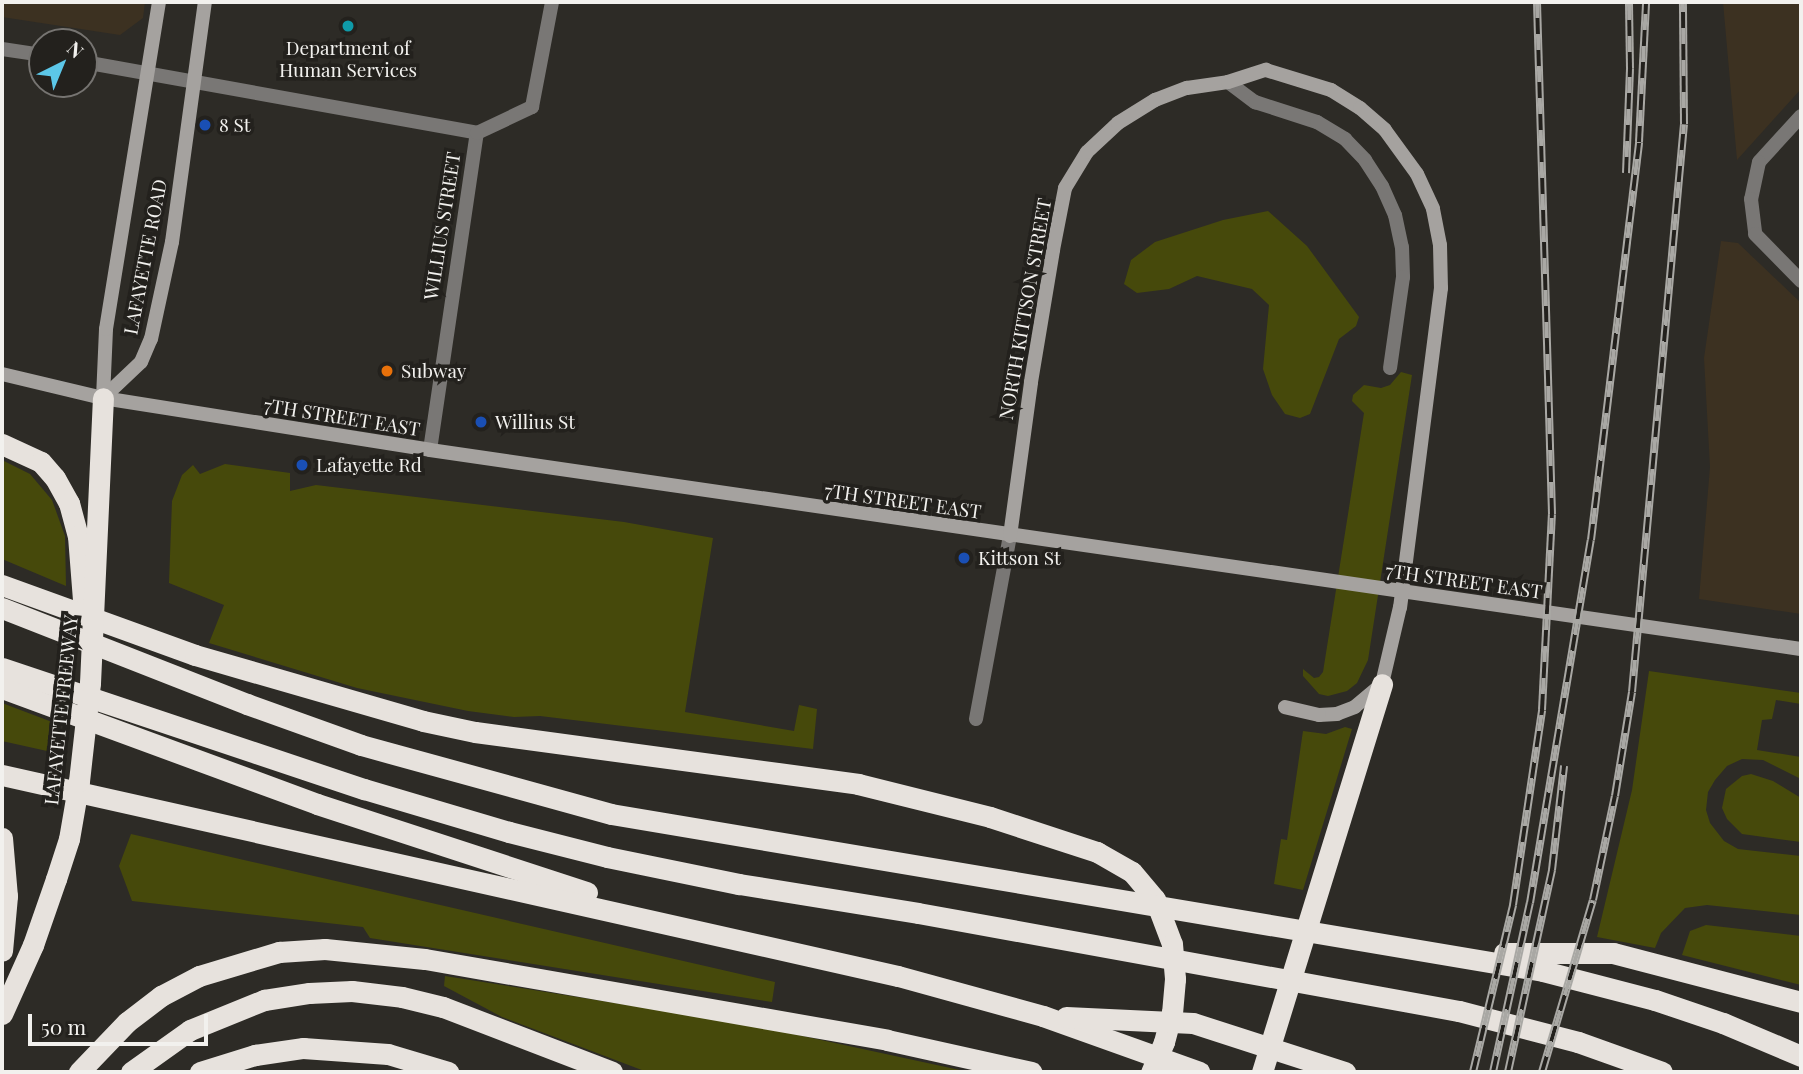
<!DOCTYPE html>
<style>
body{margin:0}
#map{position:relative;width:1803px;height:1074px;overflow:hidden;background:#2d2b26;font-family:"Playfair Display",serif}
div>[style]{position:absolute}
.industrial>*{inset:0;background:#3c3121}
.green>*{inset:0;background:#46490b}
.street>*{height:14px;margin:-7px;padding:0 7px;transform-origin:7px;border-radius:7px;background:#797775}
.secondary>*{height:14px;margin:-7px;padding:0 7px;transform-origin:7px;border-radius:7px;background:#a5a29f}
.highway>*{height:21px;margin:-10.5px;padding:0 10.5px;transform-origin:10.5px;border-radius:10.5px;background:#e7e2dd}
.rail>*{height:8px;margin-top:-4px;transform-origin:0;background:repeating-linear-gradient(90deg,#23211d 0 16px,#a9a8a4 0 32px);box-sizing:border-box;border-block:2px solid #a9a8a4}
.dots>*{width:19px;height:19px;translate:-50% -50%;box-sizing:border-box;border:4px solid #23211d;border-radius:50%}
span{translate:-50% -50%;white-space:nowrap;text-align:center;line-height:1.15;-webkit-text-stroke:7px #23211d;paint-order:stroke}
.poi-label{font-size:19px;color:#f2f1ee}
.left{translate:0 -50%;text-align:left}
.street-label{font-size:19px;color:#f2f1ee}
.frame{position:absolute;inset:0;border:4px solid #f2f1ee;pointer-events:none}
.north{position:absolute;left:28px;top:28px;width:70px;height:70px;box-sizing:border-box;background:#23211d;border:2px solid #767471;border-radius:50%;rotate:43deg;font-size:19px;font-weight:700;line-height:28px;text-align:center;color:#f2f1ee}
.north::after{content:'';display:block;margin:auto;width:24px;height:32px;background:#5cc7e8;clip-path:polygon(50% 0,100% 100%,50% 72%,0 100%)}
.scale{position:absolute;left:28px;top:1014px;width:180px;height:32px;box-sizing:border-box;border:4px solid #f2f1ee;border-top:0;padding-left:9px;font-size:21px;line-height:24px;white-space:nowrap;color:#f2f1ee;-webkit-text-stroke:5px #23211d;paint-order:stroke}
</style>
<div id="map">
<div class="industrial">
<div style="clip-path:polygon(2px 2px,145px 2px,143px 18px,120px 35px,2px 17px)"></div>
<div style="clip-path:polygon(1723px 2px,1801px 2px,1801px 89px,1737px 160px)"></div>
<div style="clip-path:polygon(1721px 241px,1738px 243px,1801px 303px,1801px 614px,1699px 599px,1710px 467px,1704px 358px)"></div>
</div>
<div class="green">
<div style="clip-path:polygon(1268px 211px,1307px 246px,1359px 317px,1356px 326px,1339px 339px,1310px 414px,1300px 418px,1285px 414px,1272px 395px,1263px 369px,1269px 305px,1252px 289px,1197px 276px,1169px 289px,1137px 293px,1124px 284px,1131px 260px,1155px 242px,1223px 220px)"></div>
<div style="clip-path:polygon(1401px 372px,1412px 375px,1368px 660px,1357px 683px,1347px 691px,1328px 696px,1319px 694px,1303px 676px,1303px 669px,1314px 678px,1319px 677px,1323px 672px,1364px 413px,1352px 401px,1353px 395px,1364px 385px,1381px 388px,1390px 385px)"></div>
<div style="clip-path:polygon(2px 460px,30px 474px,52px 500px,65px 536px,66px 586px,2px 559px)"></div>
<div style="clip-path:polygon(225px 464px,290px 473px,290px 491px,316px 485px,624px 522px,713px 538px,685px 712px,794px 731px,799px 705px,817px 709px,813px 749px,540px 716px,514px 717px,468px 711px,357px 688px,209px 643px,224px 605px,169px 583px,172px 501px,182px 475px,193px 465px,200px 474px)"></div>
<div style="clip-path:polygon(1649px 671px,1801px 693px,1801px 704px,1776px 700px,1772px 719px,1762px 720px,1757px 750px,1801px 757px,1801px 779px,1763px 760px,1742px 759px,1727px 766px,1715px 780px,1708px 792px,1706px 810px,1710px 823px,1724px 841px,1738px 849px,1801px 856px,1801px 915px,1707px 905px,1685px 908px,1661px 933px,1655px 948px,1597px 937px,1632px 790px)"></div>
<div style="clip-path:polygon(2px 703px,60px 725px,56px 753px,2px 741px)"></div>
<div style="clip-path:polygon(1345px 727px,1352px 729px,1303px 890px,1274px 884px,1281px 839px,1287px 840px,1303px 731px,1326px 734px)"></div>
<div style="clip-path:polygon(1751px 774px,1773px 781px,1801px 798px,1801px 842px,1742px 834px,1727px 819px,1722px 808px,1726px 789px,1742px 776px)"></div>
<div style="clip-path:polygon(131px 834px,775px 982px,772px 1002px,370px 938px,363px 927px,132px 901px,119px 866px)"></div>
<div style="clip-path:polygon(1706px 925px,1801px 936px,1801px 985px,1682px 955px,1690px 931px)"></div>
<div style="clip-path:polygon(445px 976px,747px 1024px,969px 1072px,647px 1072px,502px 1017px,444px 986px)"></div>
</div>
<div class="street">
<div style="left:2px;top:49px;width:40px;rotate:8.5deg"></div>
<div style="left:84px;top:62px;width:399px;rotate:10.2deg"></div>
<div style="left:1228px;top:82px;width:34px;rotate:37deg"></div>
<div style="left:1255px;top:102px;width:65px;rotate:17.9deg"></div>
<div style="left:1317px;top:122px;width:33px;rotate:31deg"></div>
<div style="left:1345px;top:139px;width:29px;rotate:46deg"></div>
<div style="left:1365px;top:160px;width:31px;rotate:57deg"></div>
<div style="left:1382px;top:186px;width:32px;rotate:66deg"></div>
<div style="left:1395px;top:215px;width:33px;rotate:78deg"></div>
<div style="left:1402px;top:247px;width:30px;rotate:88deg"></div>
<div style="left:1403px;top:277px;width:92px;rotate:98.1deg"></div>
<div style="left:1801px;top:116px;width:62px;rotate:132.4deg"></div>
<div style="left:1759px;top:162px;width:38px;rotate:102deg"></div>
<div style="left:1751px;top:199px;width:35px;rotate:83deg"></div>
<div style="left:1755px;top:234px;width:66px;rotate:45.6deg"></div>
<div style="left:430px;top:450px;width:320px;rotate:-81.6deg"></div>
<div style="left:477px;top:133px;width:61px;rotate:-25.3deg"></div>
<div style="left:532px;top:107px;width:107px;rotate:-79.2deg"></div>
<div style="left:976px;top:719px;width:186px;rotate:-79.5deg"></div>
</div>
<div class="secondary">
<div style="left:2px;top:374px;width:104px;rotate:13.4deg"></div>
<div style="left:103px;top:398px;width:331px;rotate:9deg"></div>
<div style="left:430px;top:450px;width:1385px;rotate:8.26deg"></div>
<div style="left:103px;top:398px;width:52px;rotate:-43.5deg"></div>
<div style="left:141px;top:362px;width:25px;rotate:-67deg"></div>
<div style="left:151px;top:339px;width:99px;rotate:-77.8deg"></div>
<div style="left:172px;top:242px;width:242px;rotate:-82.2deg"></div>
<div style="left:103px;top:398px;width:69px;rotate:-87.5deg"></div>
<div style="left:106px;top:329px;width:331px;rotate:-80.8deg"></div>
<div style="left:1010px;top:536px;width:155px;rotate:-82.2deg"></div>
<div style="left:1031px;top:382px;width:134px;rotate:-80.5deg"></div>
<div style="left:1053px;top:250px;width:63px;rotate:-79deg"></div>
<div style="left:1065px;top:188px;width:42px;rotate:-58.6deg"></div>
<div style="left:1087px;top:152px;width:42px;rotate:-43.1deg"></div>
<div style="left:1118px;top:123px;width:44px;rotate:-31.9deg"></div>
<div style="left:1155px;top:100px;width:34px;rotate:-21deg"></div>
<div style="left:1187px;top:88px;width:41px;rotate:-8.3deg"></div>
<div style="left:1228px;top:82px;width:40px;rotate:-18deg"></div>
<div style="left:1266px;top:70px;width:68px;rotate:17.1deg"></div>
<div style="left:1331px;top:90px;width:34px;rotate:32deg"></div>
<div style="left:1360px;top:108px;width:33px;rotate:41deg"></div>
<div style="left:1385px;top:130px;width:54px;rotate:54deg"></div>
<div style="left:1417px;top:174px;width:38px;rotate:65deg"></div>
<div style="left:1433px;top:209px;width:37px;rotate:79deg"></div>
<div style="left:1440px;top:245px;width:43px;rotate:88.7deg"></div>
<div style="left:1441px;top:288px;width:322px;rotate:97.3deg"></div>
<div style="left:1400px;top:607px;width:79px;rotate:103.2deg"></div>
<div style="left:1382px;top:684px;width:35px;rotate:140deg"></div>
<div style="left:1355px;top:707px;width:19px;rotate:159deg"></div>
<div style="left:1337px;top:714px;width:18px;rotate:177deg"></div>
<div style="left:1319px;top:715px;width:35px;rotate:-167deg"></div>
</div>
<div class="highway">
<div style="left:2px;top:444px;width:43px;rotate:24.8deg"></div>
<div style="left:41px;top:462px;width:21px;rotate:49deg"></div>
<div style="left:55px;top:478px;width:29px;rotate:61deg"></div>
<div style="left:69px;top:503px;width:34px;rotate:75deg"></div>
<div style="left:78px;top:536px;width:63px;rotate:85.5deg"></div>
<div style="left:2px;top:585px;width:205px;rotate:19.9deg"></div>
<div style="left:195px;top:655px;width:237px;rotate:16.1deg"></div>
<div style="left:423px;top:721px;width:53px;rotate:11.9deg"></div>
<div style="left:475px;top:732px;width:387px;rotate:7.7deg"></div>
<div style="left:858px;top:784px;width:136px;rotate:14deg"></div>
<div style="left:990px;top:817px;width:113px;rotate:18.1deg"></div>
<div style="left:1097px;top:852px;width:40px;rotate:29.7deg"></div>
<div style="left:1132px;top:872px;width:35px;rotate:50deg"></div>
<div style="left:1155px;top:899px;width:48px;rotate:69.3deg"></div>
<div style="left:1172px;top:944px;width:35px;rotate:85deg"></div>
<div style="left:1175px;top:979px;width:33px;rotate:95deg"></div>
<div style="left:1172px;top:1012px;width:31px;rotate:105deg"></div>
<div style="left:1164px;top:1042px;width:33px;rotate:113deg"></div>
<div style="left:2px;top:608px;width:263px;rotate:21.4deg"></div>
<div style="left:247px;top:704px;width:121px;rotate:19.8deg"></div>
<div style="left:361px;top:745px;width:259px;rotate:15.4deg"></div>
<div style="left:611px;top:814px;width:945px;rotate:9.56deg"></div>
<div style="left:1543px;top:971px;width:116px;rotate:14.5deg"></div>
<div style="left:1655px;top:1000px;width:72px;rotate:18.7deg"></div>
<div style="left:1723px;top:1023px;width:85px;rotate:22.9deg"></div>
<div style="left:2px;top:668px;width:382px;rotate:18.5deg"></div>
<div style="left:364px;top:789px;width:151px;rotate:16.5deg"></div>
<div style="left:509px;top:832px;width:101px;rotate:14.3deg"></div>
<div style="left:607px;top:857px;width:135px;rotate:11.6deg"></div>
<div style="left:739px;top:884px;width:181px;rotate:9.2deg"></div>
<div style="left:918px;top:913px;width:550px;rotate:10.27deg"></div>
<div style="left:1459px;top:1011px;width:123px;rotate:14.6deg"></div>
<div style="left:1578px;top:1042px;width:89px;rotate:19.7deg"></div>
<div style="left:2px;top:688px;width:336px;rotate:20.2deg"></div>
<div style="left:317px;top:804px;width:284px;rotate:18.1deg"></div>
<div style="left:2px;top:775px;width:918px;rotate:12.64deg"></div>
<div style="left:898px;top:976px;width:150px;rotate:15.4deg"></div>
<div style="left:1043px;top:1016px;width:166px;rotate:19.7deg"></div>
<div style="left:2px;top:838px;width:58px;rotate:85.1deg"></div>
<div style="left:7px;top:896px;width:55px;rotate:95.2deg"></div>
<div style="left:1504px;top:953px;width:109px"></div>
<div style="left:1613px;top:953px;width:194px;rotate:14.6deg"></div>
<div style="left:2px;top:1014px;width:76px;rotate:-65.8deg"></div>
<div style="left:33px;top:945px;width:70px;rotate:-70.8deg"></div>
<div style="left:56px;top:879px;width:42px;rotate:-72deg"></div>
<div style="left:69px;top:839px;width:59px;rotate:-80.2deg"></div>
<div style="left:79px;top:781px;width:99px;rotate:-83.6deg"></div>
<div style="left:90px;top:683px;width:285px;rotate:-87.4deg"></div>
<div style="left:1066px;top:1017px;width:127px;rotate:2.7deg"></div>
<div style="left:1193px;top:1023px;width:160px;rotate:17.9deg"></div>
<div style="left:79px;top:1072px;width:69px;rotate:-46.2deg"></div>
<div style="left:127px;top:1022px;width:43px;rotate:-37.4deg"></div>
<div style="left:161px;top:996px;width:43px;rotate:-27.8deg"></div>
<div style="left:199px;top:976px;width:84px;rotate:-16.7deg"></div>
<div style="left:279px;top:952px;width:46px;rotate:-3.7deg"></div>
<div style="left:325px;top:949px;width:100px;rotate:5.7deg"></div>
<div style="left:425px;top:959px;width:469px;rotate:9.9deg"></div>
<div style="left:887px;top:1040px;width:148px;rotate:12.5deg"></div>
<div style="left:131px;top:1072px;width:72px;rotate:-35.4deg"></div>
<div style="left:190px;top:1030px;width:80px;rotate:-22.1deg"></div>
<div style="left:264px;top:1000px;width:46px;rotate:-8.8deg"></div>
<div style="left:309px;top:993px;width:43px;rotate:-2.7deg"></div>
<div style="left:352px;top:991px;width:50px;rotate:6.8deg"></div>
<div style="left:402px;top:997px;width:42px;rotate:13.7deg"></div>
<div style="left:443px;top:1007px;width:181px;rotate:21deg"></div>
<div style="left:200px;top:1072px;width:58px;rotate:-17.2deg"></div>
<div style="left:255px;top:1055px;width:49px;rotate:-8.3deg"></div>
<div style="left:303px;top:1048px;width:85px;rotate:4deg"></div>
<div style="left:388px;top:1054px;width:63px;rotate:16.7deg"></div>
<div style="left:1262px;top:1072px;width:406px;rotate:-72.8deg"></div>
</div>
<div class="rail">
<div style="left:1626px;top:173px;width:105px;rotate:-87.8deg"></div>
<div style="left:1630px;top:68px;width:66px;rotate:-90.9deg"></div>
<div style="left:1473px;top:1072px;width:172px;rotate:-76.5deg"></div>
<div style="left:1513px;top:905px;width:197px;rotate:-81.5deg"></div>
<div style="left:1542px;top:710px;width:196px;rotate:-87.1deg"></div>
<div style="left:1552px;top:514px;width:512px;rotate:-91.68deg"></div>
<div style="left:1493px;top:1072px;width:173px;rotate:-77.7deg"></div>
<div style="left:1530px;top:903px;width:368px;rotate:-80.5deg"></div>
<div style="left:1591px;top:540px;width:401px;rotate:-83.1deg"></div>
<div style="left:1639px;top:142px;width:140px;rotate:-87.1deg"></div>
<div style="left:1508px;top:1072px;width:207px;rotate:-77.7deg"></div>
<div style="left:1552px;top:870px;width:105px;rotate:-83.4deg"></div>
<div style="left:1542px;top:1072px;width:179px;rotate:-73.5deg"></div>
<div style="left:1593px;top:900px;width:106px;rotate:-78.1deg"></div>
<div style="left:1615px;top:796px;width:105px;rotate:-80.7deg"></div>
<div style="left:1632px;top:692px;width:570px;rotate:-84.77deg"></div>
<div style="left:1684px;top:124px;width:122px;rotate:-90.5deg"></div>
</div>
<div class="dots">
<div style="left:348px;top:26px;background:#0f9aa8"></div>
<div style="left:205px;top:125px;background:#1a4fb4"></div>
<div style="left:387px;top:371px;background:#e8710a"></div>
<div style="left:481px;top:422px;background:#1a4fb4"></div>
<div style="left:302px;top:465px;background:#1a4fb4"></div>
<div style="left:964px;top:558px;background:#1a4fb4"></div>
</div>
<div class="poi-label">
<span style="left:348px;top:59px">Department of<br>Human Services</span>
<span class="left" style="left:219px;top:125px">8 St</span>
<span class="left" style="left:401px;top:371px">Subway</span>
<span class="left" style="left:495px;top:422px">Willius St</span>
<span class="left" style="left:316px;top:465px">Lafayette Rd</span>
<span class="left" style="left:978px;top:558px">Kittson St</span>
</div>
<div class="street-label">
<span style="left:442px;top:226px;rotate:-81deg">WILLIUS STREET</span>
<span style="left:145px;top:257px;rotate:-79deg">LAFAYETTE ROAD</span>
<span style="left:1025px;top:309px;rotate:-80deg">NORTH KITTSON STREET</span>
<span style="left:342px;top:417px;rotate:9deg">7TH STREET EAST</span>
<span style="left:903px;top:501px;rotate:8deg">7TH STREET EAST</span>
<span style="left:1464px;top:581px;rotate:8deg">7TH STREET EAST</span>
<span style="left:61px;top:710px;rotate:-84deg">LAFAYETTE FREEWAY</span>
</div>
<div class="frame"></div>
<div class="north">N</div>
<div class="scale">50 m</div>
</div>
